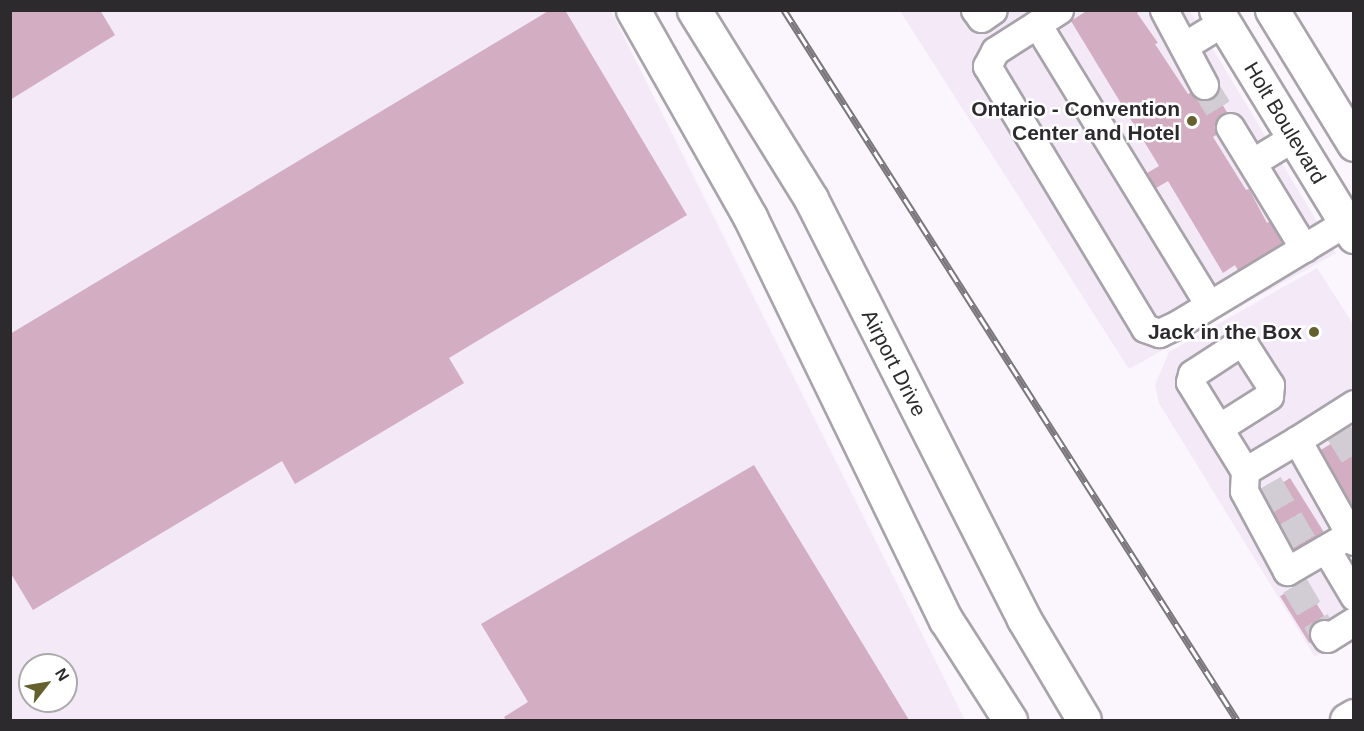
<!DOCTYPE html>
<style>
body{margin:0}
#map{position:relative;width:1364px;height:731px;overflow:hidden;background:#fbf6fe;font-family:Arial,sans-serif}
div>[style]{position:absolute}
.built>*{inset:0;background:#f3e9f7}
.building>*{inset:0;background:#d3adc1;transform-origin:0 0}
.minor-tunnel>*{height:27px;margin-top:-13.5px;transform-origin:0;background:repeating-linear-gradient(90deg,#d2cdd4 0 27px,transparent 0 41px)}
.roads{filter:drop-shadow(2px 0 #a8a3aa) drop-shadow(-2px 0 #a8a3aa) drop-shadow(0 2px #a8a3aa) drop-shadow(0 -2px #a8a3aa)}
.minor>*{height:27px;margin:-13.5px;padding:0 13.5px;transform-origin:13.5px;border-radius:13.5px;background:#fff}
.major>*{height:33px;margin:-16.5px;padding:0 16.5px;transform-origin:16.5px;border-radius:16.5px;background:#fff}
.rail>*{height:7px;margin-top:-3.5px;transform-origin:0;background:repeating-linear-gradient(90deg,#fff 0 14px,#7a777c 0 28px);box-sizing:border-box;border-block:2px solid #7a777c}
.dots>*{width:16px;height:16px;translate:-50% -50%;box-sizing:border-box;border:3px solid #fff;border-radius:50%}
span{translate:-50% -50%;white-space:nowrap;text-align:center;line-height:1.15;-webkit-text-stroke:5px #fff;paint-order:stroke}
.poi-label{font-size:21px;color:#2c2a2d;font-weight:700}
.right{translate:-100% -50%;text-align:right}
.street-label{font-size:21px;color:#2c2a2d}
.frame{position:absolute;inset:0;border:12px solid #2c2a2d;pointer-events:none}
.north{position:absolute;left:18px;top:653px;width:60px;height:60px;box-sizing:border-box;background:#fff;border:2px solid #abaaab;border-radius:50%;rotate:59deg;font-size:16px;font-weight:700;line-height:24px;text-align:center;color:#2c2a2d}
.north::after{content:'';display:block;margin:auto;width:21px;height:27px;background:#65612e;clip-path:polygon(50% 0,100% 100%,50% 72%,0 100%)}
</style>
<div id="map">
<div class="built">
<div style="clip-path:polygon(evenodd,10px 11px,611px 11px,965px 720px,11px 720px,10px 11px,30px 665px,66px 665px,66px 701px,30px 701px,30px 665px)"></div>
<div style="clip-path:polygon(900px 11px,1190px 11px,1336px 253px,1129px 369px)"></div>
<div style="clip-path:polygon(1317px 268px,1353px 324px,1353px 634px,1315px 657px,1159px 403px,1155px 385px,1169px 352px)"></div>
</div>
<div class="building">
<div style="clip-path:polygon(10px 10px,100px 10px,115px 35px,10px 100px)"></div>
<div style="clip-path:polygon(550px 10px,565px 10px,687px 215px,449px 358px,464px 383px,295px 484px,282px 461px,33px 610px,10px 572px,10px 334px)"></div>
<div style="clip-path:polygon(1088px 10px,1141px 10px,1137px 13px,1158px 43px,1155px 44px,1188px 94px,1209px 82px,1234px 124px,1213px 137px,1246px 190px,1249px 189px,1267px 223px,1277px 217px,1293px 245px,1241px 276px,1235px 265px,1223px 273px,1168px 181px,1151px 191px,1142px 176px,1159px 166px,1071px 21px)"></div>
<div style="clip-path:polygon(1354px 430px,1354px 508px,1319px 451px)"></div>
<div style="clip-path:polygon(754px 465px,909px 720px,506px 720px,504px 717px,528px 702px,481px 624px)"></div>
<div style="left:1290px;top:478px;width:72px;height:45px;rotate:58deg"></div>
<div style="left:1303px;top:582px;width:55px;height:27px;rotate:58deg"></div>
</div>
<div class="minor-tunnel">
<div style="left:1204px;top:85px;width:49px;rotate:58.2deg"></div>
<div style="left:1339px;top:432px;width:28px;rotate:58deg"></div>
<div style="left:1269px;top:483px;width:72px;rotate:59.9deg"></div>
<div style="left:1295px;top:585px;width:57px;rotate:59.4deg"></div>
</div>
<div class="roads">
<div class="minor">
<div style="left:975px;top:10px;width:10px;rotate:53deg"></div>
<div style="left:981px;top:18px;width:14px;rotate:-34deg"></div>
<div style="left:1059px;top:10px;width:76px;rotate:147.4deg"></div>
<div style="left:995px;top:51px;width:17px;rotate:118deg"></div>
<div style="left:987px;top:66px;width:306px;rotate:58.9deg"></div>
<div style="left:1145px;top:328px;width:15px;rotate:20deg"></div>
<div style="left:1159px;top:333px;width:21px;rotate:-25deg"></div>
<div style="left:1178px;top:324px;width:195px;rotate:-31.2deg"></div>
<div style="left:1164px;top:10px;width:85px;rotate:61.9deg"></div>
<div style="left:1037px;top:24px;width:329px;rotate:58.5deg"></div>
<div style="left:1184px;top:46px;width:46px;rotate:-31.6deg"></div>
<div style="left:1230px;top:127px;width:142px;rotate:58.6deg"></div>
<div style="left:1253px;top:162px;width:48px;rotate:-31.4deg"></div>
<div style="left:1354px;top:404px;width:67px;rotate:147.7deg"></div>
<div style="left:1297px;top:440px;width:116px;rotate:60.6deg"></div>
<div style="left:1220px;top:427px;width:58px;rotate:-32.3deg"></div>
<div style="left:1269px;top:396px;width:11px;rotate:-85deg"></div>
<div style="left:1270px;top:385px;width:46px;rotate:-122.7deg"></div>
<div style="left:1245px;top:346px;width:10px;rotate:180deg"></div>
<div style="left:1235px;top:346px;width:51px;rotate:146.9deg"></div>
<div style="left:1192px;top:374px;width:8px;rotate:104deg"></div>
<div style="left:1190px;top:382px;width:105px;rotate:58.3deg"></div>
<div style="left:1245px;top:471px;width:61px;rotate:-30.8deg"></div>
<div style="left:1245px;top:471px;width:20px;rotate:93deg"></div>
<div style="left:1244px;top:491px;width:91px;rotate:61.7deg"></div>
<div style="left:1287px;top:571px;width:78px;rotate:-30.2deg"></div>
<div style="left:1326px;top:549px;width:55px;rotate:59.2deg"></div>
<div style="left:1324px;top:634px;width:5px;rotate:53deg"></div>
<div style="left:1327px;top:638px;width:32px;rotate:-32deg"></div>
</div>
<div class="major">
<div style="left:633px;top:10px;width:238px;rotate:60.5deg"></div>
<div style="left:750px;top:217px;width:448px;rotate:64.1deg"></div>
<div style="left:946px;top:620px;width:119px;rotate:57.4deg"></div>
<div style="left:694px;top:10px;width:222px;rotate:58.2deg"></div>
<div style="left:811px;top:199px;width:471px;rotate:63.1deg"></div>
<div style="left:1024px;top:619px;width:117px;rotate:59.3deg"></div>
<div style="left:1216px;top:10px;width:265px;rotate:58.6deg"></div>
<div style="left:1272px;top:10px;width:157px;rotate:58.5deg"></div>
<div style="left:1347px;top:720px;width:8px;rotate:-30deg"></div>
</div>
</div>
<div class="rail">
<div style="left:784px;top:10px;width:842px;rotate:57.46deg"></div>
</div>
<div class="dots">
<div style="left:1192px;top:121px;background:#65612e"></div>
<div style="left:1314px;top:332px;background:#65612e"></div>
</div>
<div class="poi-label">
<span class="right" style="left:1180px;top:121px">Ontario - Convention<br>Center and Hotel</span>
<span class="right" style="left:1302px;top:332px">Jack in the Box</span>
</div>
<div class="street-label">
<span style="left:1285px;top:123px;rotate:59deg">Holt Boulevard</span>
<span style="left:894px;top:363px;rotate:63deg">Airport Drive</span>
</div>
<div class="frame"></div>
<div class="north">N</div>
</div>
